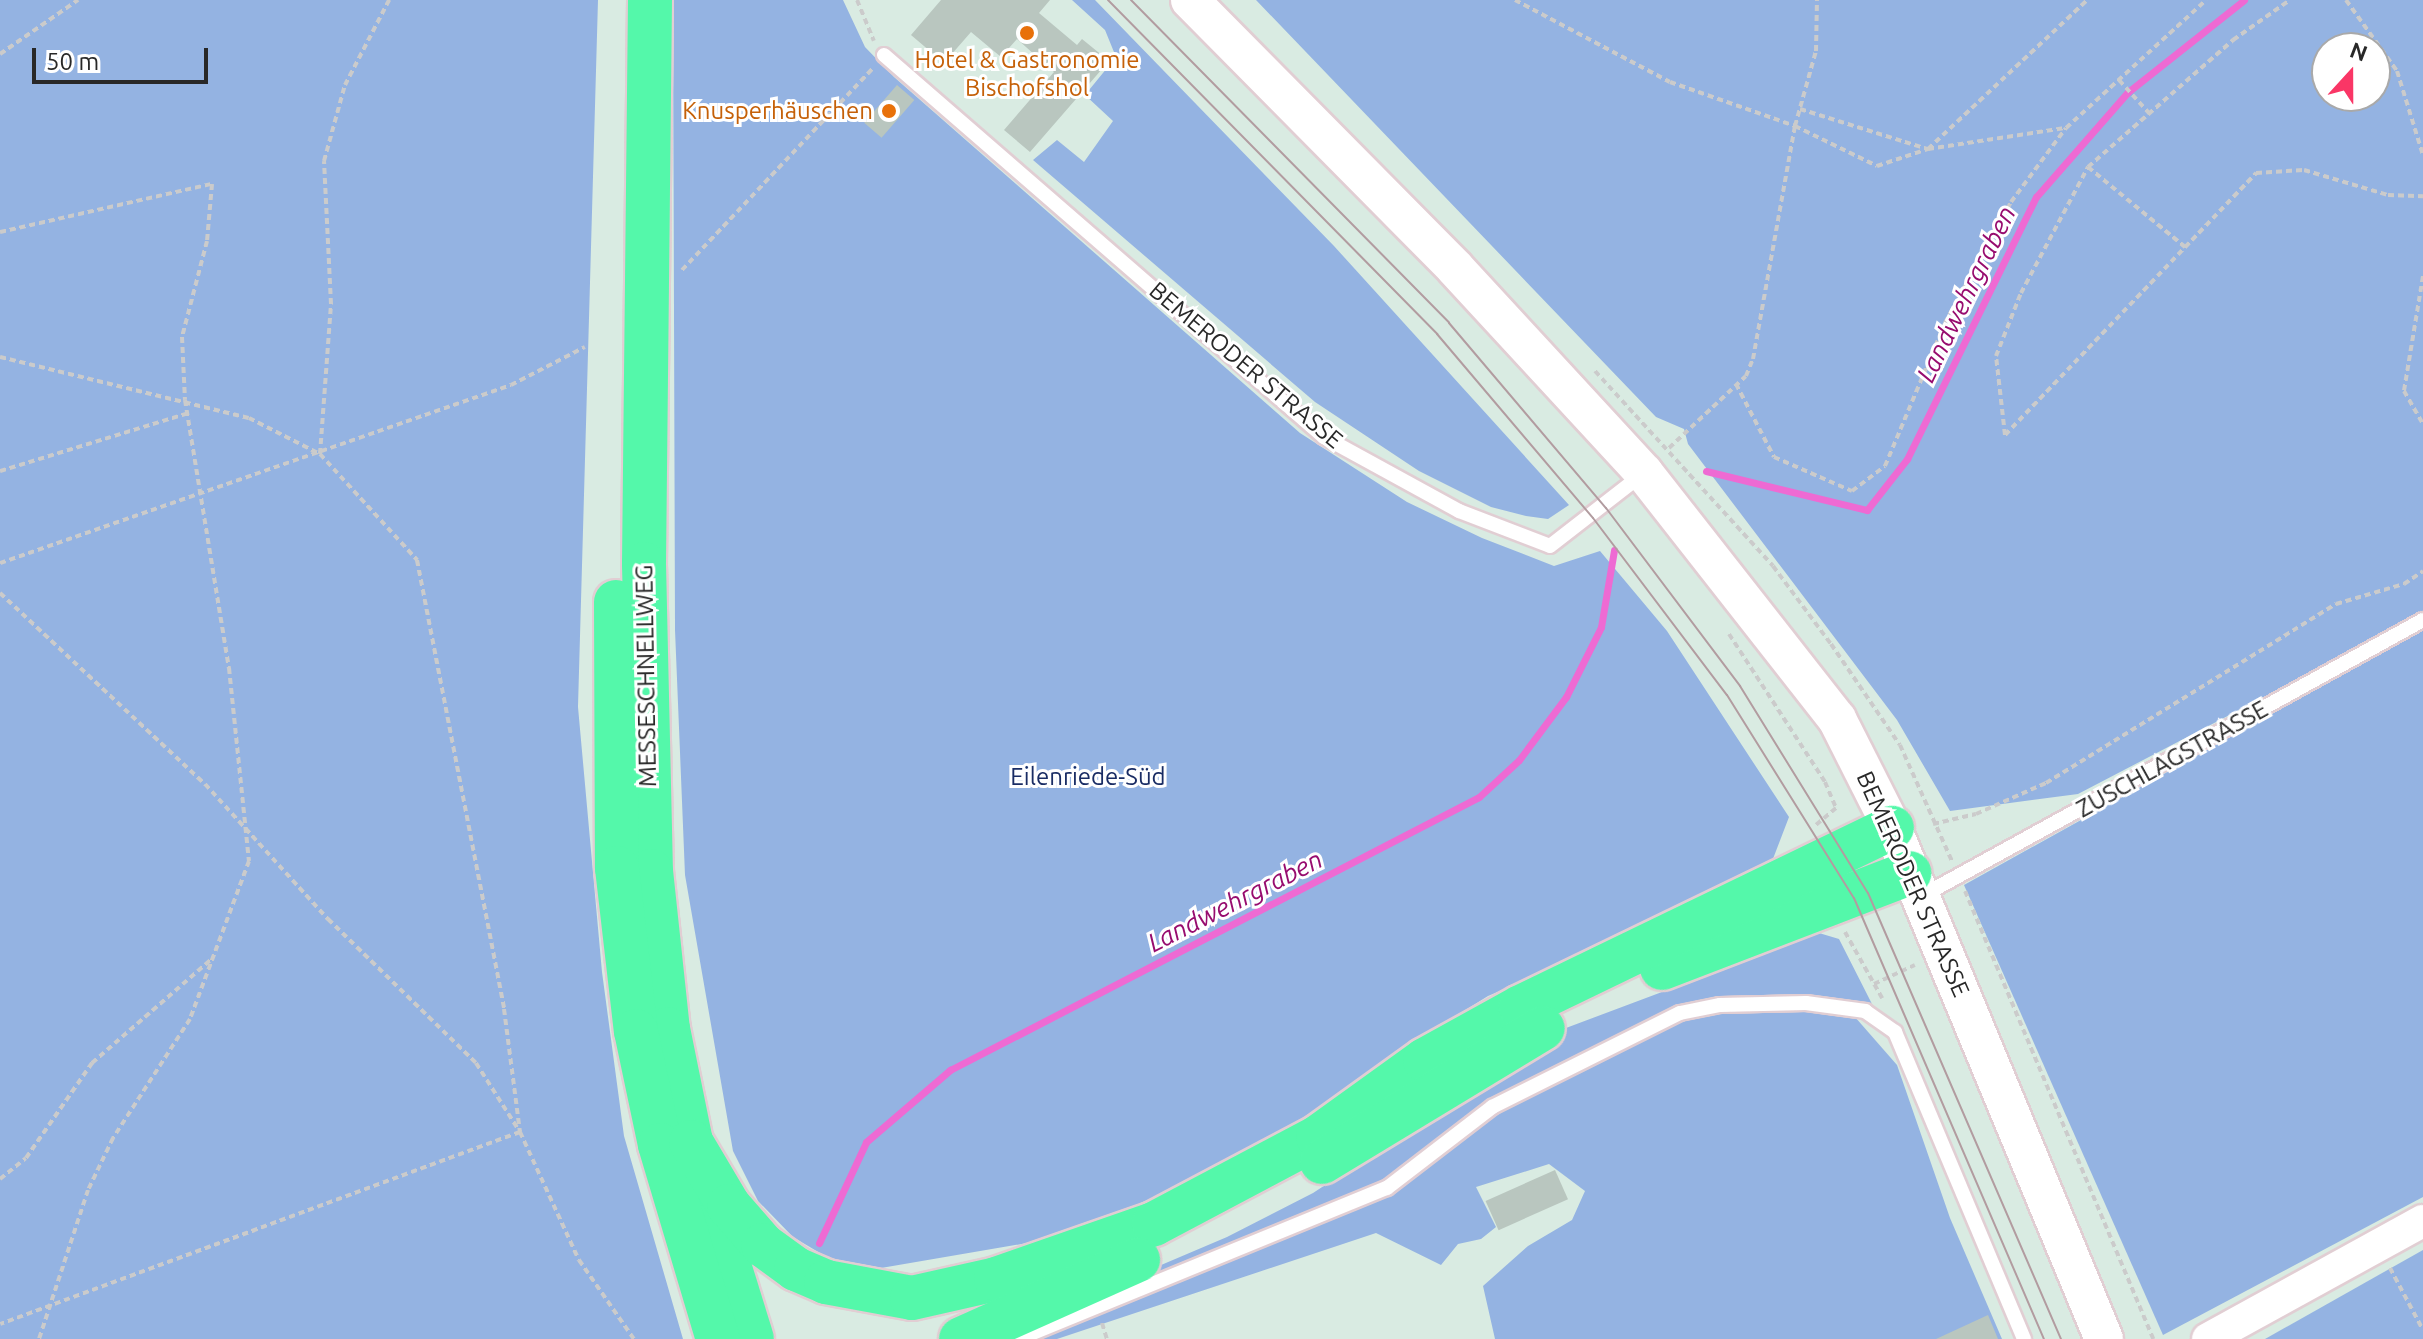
<!DOCTYPE html>
<meta charset="utf-8">
<style>
body{margin:0}
#map{position:relative;width:2423px;height:1339px;overflow:hidden;background:#d9ebe2;font-family:Ubuntu,sans-serif}
div>[style]{position:absolute}
.green>*{inset:0;background:#94b3e2}
.stream>*{height:7px;margin:-3.5px;padding:0 3.5px;transform-origin:3.5px;border-radius:3.5px;background:#ee6ad3}
.building>*{inset:0;background:#b9c6bf;transform-origin:0 0}
.path>*{height:4px;margin-top:-2px;transform-origin:0;background:repeating-linear-gradient(90deg,#cbcbcb 0 6px,transparent 0 10px)}
.roads{filter:drop-shadow(2px 0 #e1ced3) drop-shadow(-2px 0 #e1ced3) drop-shadow(0 2px #e1ced3) drop-shadow(0 -2px #e1ced3)}
.service>*{height:14px;margin:-7px;padding:0 7px;transform-origin:7px;border-radius:7px;background:#fff}
.tertiary>*{height:32px;margin:-16px;padding:0 16px;transform-origin:16px;border-radius:16px;background:#fff}
.secondary>*{height:38px;margin:-19px;padding:0 19px;transform-origin:19px;border-radius:19px;background:#fff}
.trunk>*{height:44px;margin:-22px;padding:0 22px;transform-origin:22px;border-radius:22px;background:#54f8aa}
.tram>*{height:2px;margin:-1px;padding:0 1px;transform-origin:1px;border-radius:1px;background:#b29ca0}
.dots>*{width:22px;height:22px;translate:-50% -50%;box-sizing:border-box;border:4px solid #fff;border-radius:50%}
span{translate:-50% -50%;white-space:nowrap;text-align:center;line-height:1.15;-webkit-text-stroke:6px #fff;paint-order:stroke}
.food-label{font-size:24px;color:#c56008}
.right{translate:-100% -50%;text-align:right}
.street-label{font-size:24px;color:#282828}
.park-label{font-size:24px;color:#192c64}
.water-label{font-size:26px;color:#970c6f;font-style:italic}
.north{position:absolute;left:2311px;top:32px;width:80px;height:80px;box-sizing:border-box;background:#fff;border:2px solid #a9a9a9;border-radius:50%;rotate:21deg;font-size:22px;font-weight:700;line-height:32px;text-align:center;color:#282828}
.north::after{content:'';display:block;margin:auto;width:28px;height:36px;background:#fa3666;clip-path:polygon(50% 0,100% 100%,50% 72%,0 100%)}
.scale{position:absolute;left:32px;top:48px;width:176px;height:36px;box-sizing:border-box;border:4px solid #282828;border-top:0;padding-left:10px;font-size:24px;line-height:28px;white-space:nowrap;color:#282828;-webkit-text-stroke:6px #fff;paint-order:stroke}
</style>
<div id="map">
<div class="green">
<div style="clip-path:polygon(0 0,598px 0,578px 707px,602px 972px,624px 1136px,683px 1339px,0 1339px)"></div>
<div style="clip-path:polygon(673px 0,843px 0,865px 47px,894px 77px,1300px 433px,1407px 502px,1482px 538px,1554px 566px,1600px 551px,1667px 631px,1789px 817px,1771px 864px,1653px 926px,1488px 996px,1385px 1060px,1278px 1138px,1074px 1235px,881px 1268px,830px 1259px,793px 1237px,758px 1201px,733px 1151px,685px 875px,675px 630px)"></div>
<div style="clip-path:polygon(1072px 0,1095px 0,1334px 246px,1569px 505px,1548px 519px,1526px 516px,1491px 507px,1419px 471px,1315px 402px,1033px 160px,1057px 140px,1084px 162px,1113px 121px,1085px 95px,1116px 57px,1105px 30px)"></div>
<div style="clip-path:polygon(evenodd,1256px 0,2423px 0,2423px 614px,2078px 794px,1950px 811px,1897px 720px,1688px 444px,1684px 429px,1656px 417px,1256px 0,2327px 48px,2375px 48px,2375px 96px,2327px 96px,2327px 48px)"></div>
<div style="clip-path:polygon(2423px 630px,2423px 1197px,2163px 1335px,1964px 885px)"></div>
<div style="clip-path:polygon(1819px 933px,1839px 939px,1872px 1004px,1855px 1017px,1897px 1065px,1950px 1218px,2002px 1339px,1495px 1339px,1483px 1286px,1528px 1246px,1572px 1220px,1585px 1191px,1549px 1164px,1476px 1187px,1496px 1227px,1481px 1239px,1458px 1244px,1441px 1265px,1376px 1233px,1057px 1339px,987px 1339px,1227px 1237px,1313px 1193px,1566px 1028px)"></div>
<div style="clip-path:polygon(2423px 1250px,2423px 1339px,2265px 1339px)"></div>
</div>
<div class="stream">
<div style="left:1706px;top:471px;width:166px;rotate:13.6deg"></div>
<div style="left:1867px;top:510px;width:65px;rotate:-51.9deg"></div>
<div style="left:1907px;top:459px;width:292px;rotate:-63.8deg"></div>
<div style="left:2036px;top:197px;width:140px;rotate:-48.8deg"></div>
<div style="left:2128px;top:92px;width:148px;rotate:-38.4deg"></div>
<div style="left:819px;top:1243px;width:111px;rotate:-65deg"></div>
<div style="left:866px;top:1142px;width:111px;rotate:-40.6deg"></div>
<div style="left:950px;top:1070px;width:595px;rotate:-27.3deg"></div>
<div style="left:1479px;top:797px;width:54px;rotate:-42.8deg"></div>
<div style="left:1519px;top:760px;width:79px;rotate:-53.3deg"></div>
<div style="left:1566px;top:697px;width:78px;rotate:-63.4deg"></div>
<div style="left:1601px;top:627px;width:78px;rotate:-80.4deg"></div>
</div>
<div class="building">
<div style="clip-path:polygon(941px 0,1050px 0,1039px 13px,1077px 45px,1082px 39px,1109px 61px,1030px 152px,1004px 130px,1054px 72px,1017px 39px,1001px 57px,971px 32px,944px 63px,911px 35px)"></div>
<div style="left:897px;top:85px;width:23px;height:50px;rotate:41deg"></div>
<div style="left:1555px;top:1170px;width:32px;height:76px;rotate:66deg"></div>
<div style="clip-path:polygon(1988px 1315px,1998px 1339px,1936px 1339px)"></div>
</div>
<div class="path">
<div style="left:857px;top:0;width:44px;rotate:67.5deg"></div>
<div style="left:1515px;top:0;width:175px;rotate:27.9deg"></div>
<div style="left:1670px;top:82px;width:133px;rotate:19.4deg"></div>
<div style="left:1795px;top:126px;width:91px;rotate:26deg"></div>
<div style="left:1877px;top:166px;width:54px;rotate:-18.4deg"></div>
<div style="left:1928px;top:149px;width:218px;rotate:-43.1deg"></div>
<div style="left:2346px;top:0;width:87px;rotate:54.3deg"></div>
<div style="left:2397px;top:71px;width:88px;rotate:72.8deg"></div>
<div style="left:0;top:54px;width:95px;rotate:-34.7deg"></div>
<div style="left:2119px;top:80px;width:45px;rotate:47.7deg"></div>
<div style="left:1800px;top:109px;width:134px;rotate:17.4deg"></div>
<div style="left:1928px;top:149px;width:140px;rotate:-8.7deg"></div>
<div style="left:2088px;top:167px;width:126px;rotate:39.5deg"></div>
<div style="left:0;top:232px;width:217px;rotate:-12.8deg"></div>
<div style="left:212px;top:184px;width:57px;rotate:95deg"></div>
<div style="left:207px;top:241px;width:99px;rotate:104.6deg"></div>
<div style="left:182px;top:337px;width:63px;rotate:87.3deg"></div>
<div style="left:185px;top:400px;width:272px;rotate:80.7deg"></div>
<div style="left:229px;top:668px;width:194px;rotate:84.1deg"></div>
<div style="left:249px;top:861px;width:169px;rotate:110.5deg"></div>
<div style="left:190px;top:1019px;width:142px;rotate:122.9deg"></div>
<div style="left:113px;top:1138px;width:58px;rotate:115.7deg"></div>
<div style="left:88px;top:1190px;width:157px;rotate:108.2deg"></div>
<div style="left:682px;top:270px;width:279px;rotate:-46.6deg"></div>
<div style="left:2423px;top:276px;width:117px;rotate:99.4deg"></div>
<div style="left:2404px;top:391px;width:38px;rotate:60deg"></div>
<div style="left:0;top:357px;width:256px;rotate:13.8deg"></div>
<div style="left:249px;top:418px;width:80px;rotate:26.9deg"></div>
<div style="left:320px;top:454px;width:144px;rotate:47.5deg"></div>
<div style="left:417px;top:560px;width:457px;rotate:79deg"></div>
<div style="left:504px;top:1009px;width:124px;rotate:82.6deg"></div>
<div style="left:520px;top:1132px;width:554px;rotate:159.73deg"></div>
<div style="left:1595px;top:371px;width:264px;rotate:47.6deg"></div>
<div style="left:1773px;top:566px;width:97px;rotate:53.4deg"></div>
<div style="left:1831px;top:644px;width:122px;rotate:55.7deg"></div>
<div style="left:1900px;top:745px;width:127px;rotate:65.9deg"></div>
<div style="left:1736px;top:384px;width:82px;rotate:62.5deg"></div>
<div style="left:1774px;top:457px;width:85px;rotate:23.6deg"></div>
<div style="left:1852px;top:491px;width:41px;rotate:-37.1deg"></div>
<div style="left:1885px;top:466px;width:155px;rotate:-67.2deg"></div>
<div style="left:1945px;top:323px;width:138px;rotate:-61.4deg"></div>
<div style="left:2011px;top:202px;width:92px;rotate:-53.4deg"></div>
<div style="left:2066px;top:128px;width:190px;rotate:-42.4deg"></div>
<div style="left:2005px;top:435px;width:80px;rotate:-96.5deg"></div>
<div style="left:1996px;top:356px;width:68px;rotate:-68.4deg"></div>
<div style="left:2021px;top:293px;width:143px;rotate:-62deg"></div>
<div style="left:2088px;top:167px;width:193px;rotate:-41.2deg"></div>
<div style="left:2233px;top:40px;width:70px;rotate:-35.1deg"></div>
<div style="left:2005px;top:435px;width:363px;rotate:-46.2deg"></div>
<div style="left:2256px;top:173px;width:48px;rotate:-3.6deg"></div>
<div style="left:2304px;top:170px;width:88px;rotate:16.6deg"></div>
<div style="left:2388px;top:195px;width:35px;rotate:2deg"></div>
<div style="left:1669px;top:448px;width:105px;rotate:-43.1deg"></div>
<div style="left:1746px;top:376px;width:18px;rotate:-68deg"></div>
<div style="left:1753px;top:359px;width:237px;rotate:-79.8deg"></div>
<div style="left:1795px;top:126px;width:78px;rotate:-74.4deg"></div>
<div style="left:1816px;top:51px;width:51px;rotate:-88.9deg"></div>
<div style="left:320px;top:454px;width:150px;rotate:-85.8deg"></div>
<div style="left:331px;top:304px;width:143px;rotate:-92.8deg"></div>
<div style="left:324px;top:161px;width:79px;rotate:-74.6deg"></div>
<div style="left:345px;top:85px;width:96px;rotate:-62.6deg"></div>
<div style="left:0;top:471px;width:197px;rotate:-17.1deg"></div>
<div style="left:0;top:563px;width:541px;rotate:-19.21deg"></div>
<div style="left:511px;top:385px;width:83px;rotate:-27.2deg"></div>
<div style="left:0;top:593px;width:280px;rotate:43deg"></div>
<div style="left:205px;top:784px;width:183px;rotate:47.7deg"></div>
<div style="left:328px;top:919px;width:206px;rotate:44.2deg"></div>
<div style="left:476px;top:1063px;width:82px;rotate:57.5deg"></div>
<div style="left:520px;top:1132px;width:141px;rotate:65.3deg"></div>
<div style="left:579px;top:1260px;width:96px;rotate:55.2deg"></div>
<div style="left:1729px;top:634px;width:176px;rotate:57deg"></div>
<div style="left:1825px;top:782px;width:28px;rotate:67deg"></div>
<div style="left:1836px;top:808px;width:26px;rotate:140deg"></div>
<div style="left:1933px;top:824px;width:44px;rotate:-13.1deg"></div>
<div style="left:1976px;top:814px;width:77px;rotate:-23.9deg"></div>
<div style="left:2046px;top:783px;width:341px;rotate:-31.7deg"></div>
<div style="left:2336px;top:604px;width:71px;rotate:-16.4deg"></div>
<div style="left:2404px;top:584px;width:23px;rotate:-34deg"></div>
<div style="left:1965px;top:891px;width:486px;rotate:67.2deg"></div>
<div style="left:1845px;top:932px;width:76px;rotate:60.7deg"></div>
<div style="left:1874px;top:984px;width:45px;rotate:-24.9deg"></div>
<div style="left:0;top:1179px;width:33px;rotate:-39deg"></div>
<div style="left:26px;top:1158px;width:116px;rotate:-55.2deg"></div>
<div style="left:92px;top:1063px;width:160px;rotate:-41deg"></div>
<div style="left:2390px;top:1268px;width:70px;rotate:62deg"></div>
<div style="left:1102px;top:1323px;width:17px;rotate:73deg"></div>
</div>
<div class="roads">
<div class="service">
<div style="left:884px;top:55px;width:583px;rotate:40.96deg"></div>
<div style="left:1324px;top:437px;width:154px;rotate:28.7deg"></div>
<div style="left:1459px;top:511px;width:97px;rotate:21deg"></div>
<div style="left:1550px;top:546px;width:119px;rotate:-37.8deg"></div>
<div style="left:1920px;top:897px;width:574px;rotate:-28.84deg"></div>
<div style="left:1018px;top:1339px;width:399px;rotate:-22.3deg"></div>
<div style="left:1387px;top:1188px;width:133px;rotate:-37.6deg"></div>
<div style="left:1492px;top:1107px;width:210px;rotate:-26.6deg"></div>
<div style="left:1680px;top:1013px;width:41px;rotate:-11.3deg"></div>
<div style="left:1720px;top:1005px;width:86px;rotate:-1.3deg"></div>
<div style="left:1806px;top:1003px;width:60px;rotate:7.7deg"></div>
<div style="left:1865px;top:1011px;width:37px;rotate:35deg"></div>
<div style="left:1895px;top:1032px;width:333px;rotate:67.2deg"></div>
</div>
<div class="tertiary">
<div style="left:2208px;top:1339px;width:245px;rotate:-28.8deg"></div>
</div>
<div class="secondary">
<div style="left:1190px;top:0;width:377px;rotate:45.3deg"></div>
<div style="left:1455px;top:268px;width:279px;rotate:47.3deg"></div>
<div style="left:1644px;top:473px;width:313px;rotate:51.9deg"></div>
<div style="left:1837px;top:719px;width:122px;rotate:63.2deg"></div>
<div style="left:1892px;top:828px;width:553px;rotate:67.47deg"></div>
</div>
<div class="trunk">
<div style="left:650px;top:0;width:564px;rotate:90.61deg"></div>
<div style="left:644px;top:564px;width:307px;rotate:88.7deg"></div>
<div style="left:651px;top:871px;width:159px;rotate:83.9deg"></div>
<div style="left:668px;top:1029px;width:115px;rotate:78.5deg"></div>
<div style="left:691px;top:1142px;width:206px;rotate:72.8deg"></div>
<div style="left:616px;top:602px;width:266px;rotate:89.8deg"></div>
<div style="left:617px;top:868px;width:164px;rotate:83.4deg"></div>
<div style="left:636px;top:1031px;width:116px;rotate:78.1deg"></div>
<div style="left:660px;top:1145px;width:202px;rotate:73.4deg"></div>
<div style="left:1662px;top:968px;width:265px;rotate:-21deg"></div>
<div style="left:691px;top:1142px;width:74px;rotate:59.3deg"></div>
<div style="left:729px;top:1206px;width:52px;rotate:48.9deg"></div>
<div style="left:763px;top:1245px;width:41px;rotate:36deg"></div>
<div style="left:796px;top:1269px;width:33px;rotate:23deg"></div>
<div style="left:826px;top:1282px;width:87px;rotate:10.5deg"></div>
<div style="left:912px;top:1298px;width:86px;rotate:-12.7deg"></div>
<div style="left:996px;top:1279px;width:167px;rotate:-19.2deg"></div>
<div style="left:1154px;top:1224px;width:186px;rotate:-27.9deg"></div>
<div style="left:1318px;top:1137px;width:132px;rotate:-35.7deg"></div>
<div style="left:1425px;top:1060px;width:110px;rotate:-28.9deg"></div>
<div style="left:1521px;top:1007px;width:412px;rotate:-25.8deg"></div>
<div style="left:1322px;top:1162px;width:258px;rotate:-31.2deg"></div>
<div style="left:961px;top:1339px;width:194px;rotate:-24.1deg"></div>
</div>
</div>
<div class="tram">
<div style="left:1108px;top:0;width:469px;rotate:45.4deg"></div>
<div style="left:1437px;top:334px;width:241px;rotate:49.7deg"></div>
<div style="left:1593px;top:518px;width:222px;rotate:52.9deg"></div>
<div style="left:1727px;top:695px;width:239px;rotate:58deg"></div>
<div style="left:1854px;top:898px;width:480px;rotate:66.7deg"></div>
<div style="left:1131px;top:0;width:453px;rotate:45.4deg"></div>
<div style="left:1449px;top:323px;width:243px;rotate:49.7deg"></div>
<div style="left:1606px;top:508px;width:223px;rotate:53deg"></div>
<div style="left:1740px;top:686px;width:243px;rotate:58.3deg"></div>
<div style="left:1868px;top:893px;width:486px;rotate:66.6deg"></div>
</div>
<div class="dots">
<div style="left:1027px;top:33px;background:#e8710a"></div>
<div style="left:889px;top:111px;background:#e8710a"></div>
</div>
<div class="food-label">
<span style="left:1027px;top:74px">Hotel &amp; Gastronomie<br>Bischofshol</span>
<span class="right" style="left:873px;top:111px">Knusperhäuschen</span>
</div>
<div class="street-label">
<span style="left:1246px;top:365px;rotate:40deg">BEMERODER STRASSE</span>
<span style="left:646px;top:676px;rotate:-91deg">MESSESCHNELLWEG</span>
<span style="left:2172px;top:759px;rotate:-29deg">ZUSCHLAGSTRASSE</span>
<span style="left:1913px;top:884px;rotate:66deg">BEMERODER STRASSE</span>
</div>
<div class="park-label">
<span style="left:1088px;top:777px">Eilenriede-Süd</span>
</div>
<div class="water-label">
<span style="left:1966px;top:294px;rotate:-64deg">Landwehrgraben</span>
<span style="left:1235px;top:901px;rotate:-27deg">Landwehrgraben</span>
</div>
<div class="north">N</div>
<div class="scale">50 m</div>
</div>
